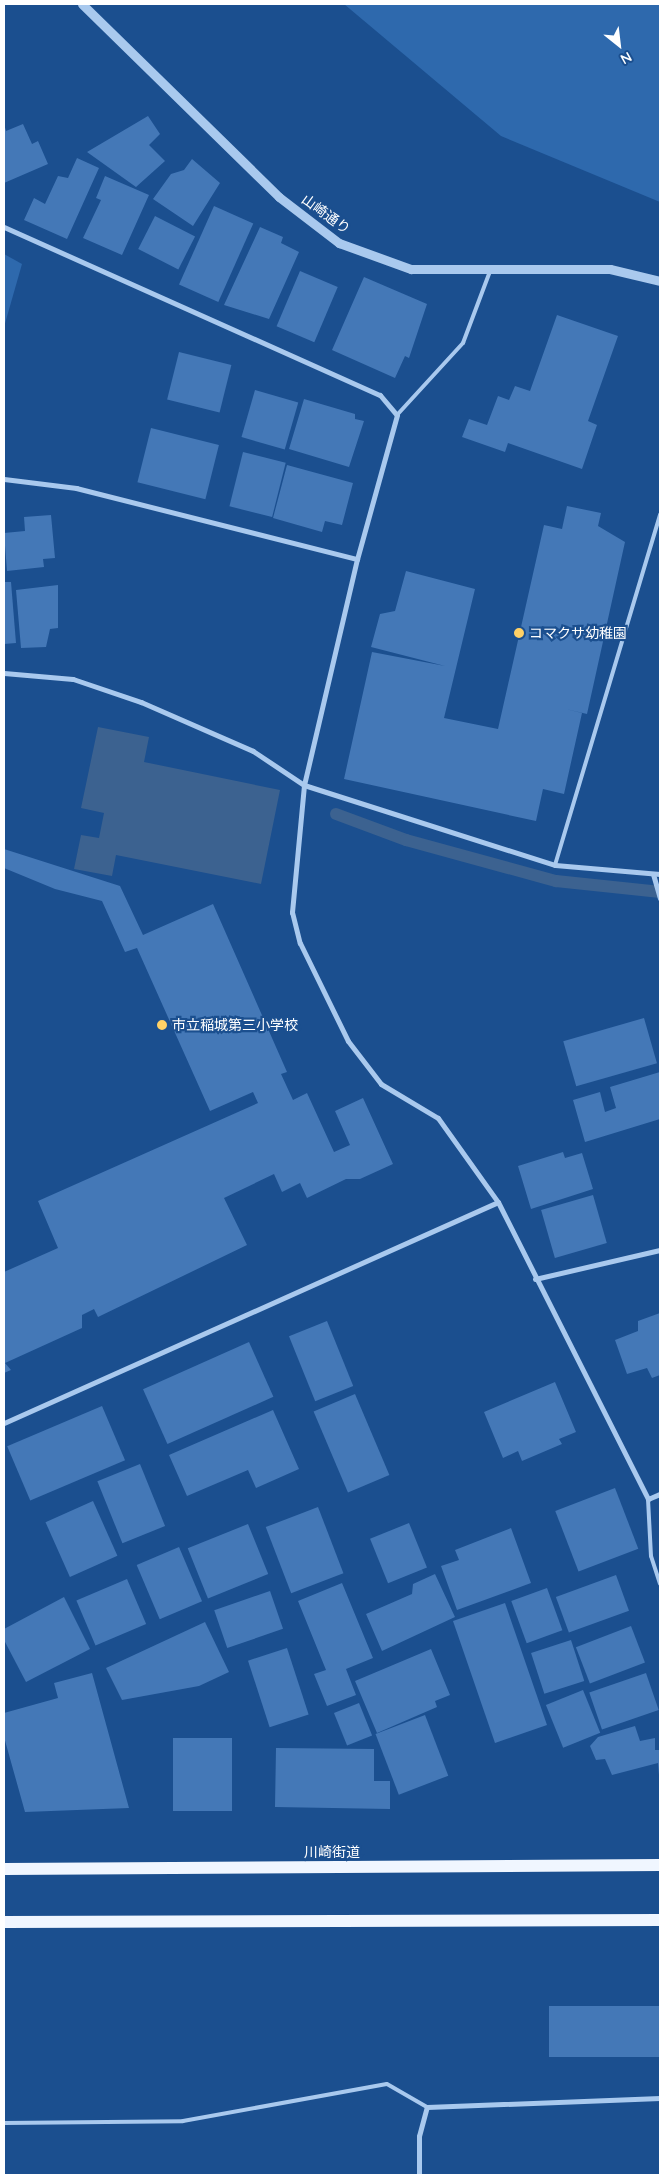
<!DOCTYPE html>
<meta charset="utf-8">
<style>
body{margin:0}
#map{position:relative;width:664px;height:2179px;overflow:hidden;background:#1b4f8f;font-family:Quicksand,"Noto Sans JP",sans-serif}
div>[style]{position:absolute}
.green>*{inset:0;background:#2e69ad}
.water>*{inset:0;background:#3c6290}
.stream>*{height:12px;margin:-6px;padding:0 6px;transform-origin:6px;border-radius:6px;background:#3c6290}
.building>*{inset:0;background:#4478b7;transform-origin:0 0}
.service>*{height:4px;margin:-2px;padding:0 2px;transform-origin:2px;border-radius:2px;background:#a9c9ee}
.minor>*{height:5px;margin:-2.5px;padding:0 2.5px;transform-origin:2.5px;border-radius:2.5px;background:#a9c9ee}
.tertiary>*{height:9px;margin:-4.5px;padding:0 4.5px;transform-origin:4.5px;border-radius:4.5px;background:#a9c9ee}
.primary>*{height:12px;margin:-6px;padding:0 6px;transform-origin:6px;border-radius:6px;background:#f0f6ff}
.dots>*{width:14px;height:14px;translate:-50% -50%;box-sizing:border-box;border:2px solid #1b4f8f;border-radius:50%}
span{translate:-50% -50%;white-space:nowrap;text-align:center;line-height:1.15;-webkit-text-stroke:4.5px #1b4f8f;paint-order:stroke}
.street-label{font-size:14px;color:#fff}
.poi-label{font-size:14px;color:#fff}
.left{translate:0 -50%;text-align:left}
.frame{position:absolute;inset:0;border:5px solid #fff;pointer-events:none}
.north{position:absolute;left:594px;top:20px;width:50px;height:50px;-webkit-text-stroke:4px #1b4f8f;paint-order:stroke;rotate:151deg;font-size:14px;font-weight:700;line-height:20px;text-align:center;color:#fff}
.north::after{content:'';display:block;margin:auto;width:18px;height:22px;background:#fff;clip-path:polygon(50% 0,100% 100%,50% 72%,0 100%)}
</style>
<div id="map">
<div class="green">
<div style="clip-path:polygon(344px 4px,660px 4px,660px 202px,501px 136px)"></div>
<div style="clip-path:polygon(4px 254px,22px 264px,4px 327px)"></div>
</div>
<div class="water">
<div style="clip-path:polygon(98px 727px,149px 737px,144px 762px,280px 790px,261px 884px,116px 855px,112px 876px,74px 869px,81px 835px,99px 838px,104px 813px,81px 808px)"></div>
</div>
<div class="stream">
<div style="left:336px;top:814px;width:75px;rotate:20.4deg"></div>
<div style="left:406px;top:840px;width:156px;rotate:15.3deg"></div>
<div style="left:556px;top:881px;width:105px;rotate:6deg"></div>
</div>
<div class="building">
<div style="clip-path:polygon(148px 116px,160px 134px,149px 145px,165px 161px,136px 187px,87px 152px)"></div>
<div style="clip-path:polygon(4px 124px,6px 131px,23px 124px,32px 144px,38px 141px,48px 164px,4px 183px)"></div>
<div style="clip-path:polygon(77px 158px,99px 168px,67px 239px,24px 220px,34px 198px,45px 204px,58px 176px,68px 178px)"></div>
<div style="clip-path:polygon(192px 159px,220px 183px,193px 226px,153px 199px,171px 174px,184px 170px)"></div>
<div style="clip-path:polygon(105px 176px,149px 195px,122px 255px,83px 238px,101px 200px,96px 198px)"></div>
<div style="left:214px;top:206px;width:43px;height:86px;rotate:24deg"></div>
<div style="left:155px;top:216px;width:45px;height:37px;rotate:27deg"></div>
<div style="clip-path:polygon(260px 227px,283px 237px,281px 243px,299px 252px,269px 319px,224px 305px)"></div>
<div style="left:300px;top:271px;width:41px;height:60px;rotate:23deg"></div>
<div style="clip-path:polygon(364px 277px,427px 304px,409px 358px,405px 356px,395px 378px,332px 350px)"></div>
<div style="clip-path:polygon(557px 315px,618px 336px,588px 421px,597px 425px,582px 469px,508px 443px,505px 452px,462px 437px,469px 419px,487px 425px,498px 396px,509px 400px,515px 386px,530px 391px)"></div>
<div style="left:179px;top:352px;width:54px;height:49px;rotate:14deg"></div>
<div style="left:255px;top:390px;width:45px;height:49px;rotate:16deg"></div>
<div style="clip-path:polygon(304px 399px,355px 414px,355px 419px,364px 421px,349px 467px,289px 449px)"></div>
<div style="left:151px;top:428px;width:70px;height:56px;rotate:14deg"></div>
<div style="left:243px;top:452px;width:44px;height:56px;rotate:14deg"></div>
<div style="clip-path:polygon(287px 465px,353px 483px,342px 525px,325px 521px,322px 532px,273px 518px)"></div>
<div style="clip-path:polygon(567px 506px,601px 513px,598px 526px,625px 542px,587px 714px,566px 709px,582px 713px,564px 794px,543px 789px,536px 821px,344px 779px,372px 652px,445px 666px,371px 647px,380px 614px,395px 611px,406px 571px,475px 589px,444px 718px,498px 729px,544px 525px,562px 529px)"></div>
<div style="clip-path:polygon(51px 515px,55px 558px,43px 559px,44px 567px,7px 571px,4px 533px,25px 531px,24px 517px)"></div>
<div style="clip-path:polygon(4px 582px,11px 582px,16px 643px,4px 644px)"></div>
<div style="clip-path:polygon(58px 585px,58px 628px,50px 629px,46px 647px,21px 648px,16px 590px)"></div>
<div style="clip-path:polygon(4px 849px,120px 886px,143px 935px,213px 904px,287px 1072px,281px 1074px,293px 1100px,307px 1093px,334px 1152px,350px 1145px,335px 1111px,363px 1098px,393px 1164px,360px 1179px,346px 1179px,307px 1198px,300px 1183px,282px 1192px,274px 1174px,224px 1198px,247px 1245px,98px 1317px,94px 1309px,82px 1315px,82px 1328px,5px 1363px,11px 1370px,4px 1373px,4px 1272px,58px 1248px,38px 1201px,258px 1103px,253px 1092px,210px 1111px,137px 948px,125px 952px,102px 901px,55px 889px,4px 868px)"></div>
<div style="left:644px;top:1018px;width:47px;height:84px;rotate:74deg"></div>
<div style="clip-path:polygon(660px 1072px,660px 1119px,585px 1142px,573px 1100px,600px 1092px,605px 1112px,616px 1108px,610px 1087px)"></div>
<div style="clip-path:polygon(563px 1152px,565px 1158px,582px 1153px,593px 1189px,531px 1209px,518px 1166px)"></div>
<div style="left:593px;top:1195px;width:50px;height:54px;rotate:74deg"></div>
<div style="clip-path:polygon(660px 1313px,660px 1375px,652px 1378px,647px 1368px,627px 1374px,615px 1340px,638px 1331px,638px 1321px)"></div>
<div style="left:327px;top:1321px;width:70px;height:41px;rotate:68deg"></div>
<div style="left:249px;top:1342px;width:60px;height:116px;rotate:66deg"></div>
<div style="clip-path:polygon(555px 1382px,576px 1432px,559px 1439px,562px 1444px,522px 1461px,518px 1451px,503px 1458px,484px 1412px)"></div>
<div style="left:355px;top:1394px;width:88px;height:45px;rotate:67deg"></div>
<div style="left:102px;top:1406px;width:59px;height:103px;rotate:67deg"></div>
<div style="clip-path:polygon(273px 1410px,299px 1469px,256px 1488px,248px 1470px,187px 1496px,169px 1455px)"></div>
<div style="left:140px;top:1464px;width:67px;height:46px;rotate:68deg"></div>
<div style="left:615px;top:1488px;width:65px;height:64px;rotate:69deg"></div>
<div style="left:93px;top:1501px;width:60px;height:52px;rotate:66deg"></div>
<div style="left:318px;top:1507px;width:71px;height:56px;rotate:69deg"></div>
<div style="left:409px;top:1523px;width:48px;height:42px;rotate:68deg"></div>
<div style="left:248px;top:1524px;width:54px;height:65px;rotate:68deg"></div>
<div style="clip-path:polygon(511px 1528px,531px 1583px,457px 1610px,441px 1566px,459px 1560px,455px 1550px)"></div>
<div style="left:179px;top:1547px;width:59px;height:46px;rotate:67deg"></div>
<div style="clip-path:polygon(435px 1574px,455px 1617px,382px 1651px,366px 1614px,412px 1594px,413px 1584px)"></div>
<div style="left:616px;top:1575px;width:38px;height:64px;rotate:70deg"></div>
<div style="left:127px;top:1579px;width:49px;height:55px;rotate:67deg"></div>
<div style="clip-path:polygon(342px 1583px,373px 1658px,346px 1669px,356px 1695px,327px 1706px,314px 1674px,326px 1670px,298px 1601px)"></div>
<div style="left:547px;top:1588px;width:45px;height:38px;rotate:70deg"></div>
<div style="left:270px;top:1591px;width:40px;height:59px;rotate:71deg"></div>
<div style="clip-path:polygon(64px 1597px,90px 1649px,26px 1682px,4px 1640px,4px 1629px)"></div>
<div style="left:505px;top:1603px;width:129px;height:55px;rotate:71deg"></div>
<div style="clip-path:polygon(205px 1622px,229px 1672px,199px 1686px,122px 1700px,106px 1668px)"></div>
<div style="left:631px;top:1626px;width:39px;height:59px;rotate:69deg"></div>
<div style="left:571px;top:1640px;width:43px;height:42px;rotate:72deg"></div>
<div style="left:287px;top:1648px;width:70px;height:41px;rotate:72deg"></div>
<div style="clip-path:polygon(431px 1649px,450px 1695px,435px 1701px,437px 1707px,377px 1733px,355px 1681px)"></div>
<div style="clip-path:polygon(92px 1673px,129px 1808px,25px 1812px,4px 1737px,4px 1713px,58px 1698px,54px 1683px)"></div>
<div style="left:646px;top:1673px;width:39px;height:60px;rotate:71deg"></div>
<div style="left:583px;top:1690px;width:46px;height:40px;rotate:68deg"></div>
<div style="left:359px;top:1703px;width:35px;height:27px;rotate:68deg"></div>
<div style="left:425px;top:1715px;width:65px;height:53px;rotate:69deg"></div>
<div style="clip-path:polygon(635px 1726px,640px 1741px,655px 1738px,655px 1750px,660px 1750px,660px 1787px,658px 1763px,612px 1775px,605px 1759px,596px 1760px,590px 1746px,598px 1737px)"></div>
<div style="left:173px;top:1738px;width:59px;height:73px"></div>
<div style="clip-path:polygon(276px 1748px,374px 1749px,374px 1781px,390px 1781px,390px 1809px,275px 1807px)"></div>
<div style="left:660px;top:2006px;width:51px;height:111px;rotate:90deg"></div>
</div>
<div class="service">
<div style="left:397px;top:415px;width:98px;rotate:-47.5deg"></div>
<div style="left:463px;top:343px;width:77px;rotate:-69.4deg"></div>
<div style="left:555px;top:865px;width:366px;rotate:-73.3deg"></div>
<div style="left:648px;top:1499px;width:57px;rotate:87deg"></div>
<div style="left:651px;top:1556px;width:29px;rotate:72deg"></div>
<div style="left:4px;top:2123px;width:179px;rotate:-0.6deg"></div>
<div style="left:183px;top:2121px;width:207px;rotate:-10.3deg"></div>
<div style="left:387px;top:2084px;width:46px;rotate:29.9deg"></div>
</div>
<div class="minor">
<div style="left:4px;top:227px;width:412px;rotate:24.1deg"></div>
<div style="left:380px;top:395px;width:26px;rotate:50deg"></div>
<div style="left:397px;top:415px;width:149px;rotate:105.5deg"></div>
<div style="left:357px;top:559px;width:232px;rotate:103.2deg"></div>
<div style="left:304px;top:785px;width:128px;rotate:95.4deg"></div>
<div style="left:292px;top:912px;width:32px;rotate:76deg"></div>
<div style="left:300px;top:943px;width:109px;rotate:63.9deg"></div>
<div style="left:348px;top:1041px;width:54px;rotate:52.5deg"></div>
<div style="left:381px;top:1084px;width:66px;rotate:30.8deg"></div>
<div style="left:438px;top:1118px;width:103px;rotate:54.5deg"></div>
<div style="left:498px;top:1202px;width:333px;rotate:63.2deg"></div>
<div style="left:648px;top:1499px;width:13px;rotate:-23deg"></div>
<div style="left:4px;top:479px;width:73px;rotate:7.1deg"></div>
<div style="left:76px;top:488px;width:290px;rotate:14.2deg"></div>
<div style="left:4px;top:673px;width:69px;rotate:5deg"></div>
<div style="left:73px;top:679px;width:72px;rotate:18.7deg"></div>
<div style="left:141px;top:702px;width:122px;rotate:23.6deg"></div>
<div style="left:253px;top:751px;width:61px;rotate:33.7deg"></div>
<div style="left:304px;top:785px;width:263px;rotate:17.7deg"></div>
<div style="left:555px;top:865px;width:105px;rotate:4.9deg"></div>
<div style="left:653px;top:874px;width:25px;rotate:74deg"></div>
<div style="left:535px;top:1279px;width:128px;rotate:-13.1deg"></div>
<div style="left:4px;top:1423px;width:541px;rotate:-24.1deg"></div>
<div style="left:419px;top:2175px;width:39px;rotate:-90deg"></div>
<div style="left:419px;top:2136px;width:30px;rotate:-75deg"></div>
<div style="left:427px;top:2107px;width:233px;rotate:-2.2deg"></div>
</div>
<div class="tertiary">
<div style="left:82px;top:4px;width:276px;rotate:44.4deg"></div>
<div style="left:279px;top:197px;width:76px;rotate:37.5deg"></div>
<div style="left:339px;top:243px;width:77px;rotate:19.9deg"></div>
<div style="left:411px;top:269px;width:199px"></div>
<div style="left:610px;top:269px;width:51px;rotate:13.5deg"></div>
</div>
<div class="primary">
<div style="left:4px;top:1869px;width:656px;rotate:-0.35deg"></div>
<div style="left:4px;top:1922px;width:656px;rotate:-0.17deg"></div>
</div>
<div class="dots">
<div style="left:519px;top:633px;background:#ffd166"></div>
<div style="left:162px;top:1025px;background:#ffd166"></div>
</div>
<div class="street-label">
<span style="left:326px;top:214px;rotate:36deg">山崎通り</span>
<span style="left:332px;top:1852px">川崎街道</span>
</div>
<div class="poi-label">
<span class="left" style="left:529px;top:633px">コマクサ幼稚園</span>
<span class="left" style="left:172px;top:1025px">市立稲城第三小学校</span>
</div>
<div class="frame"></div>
<div class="north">N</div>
</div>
